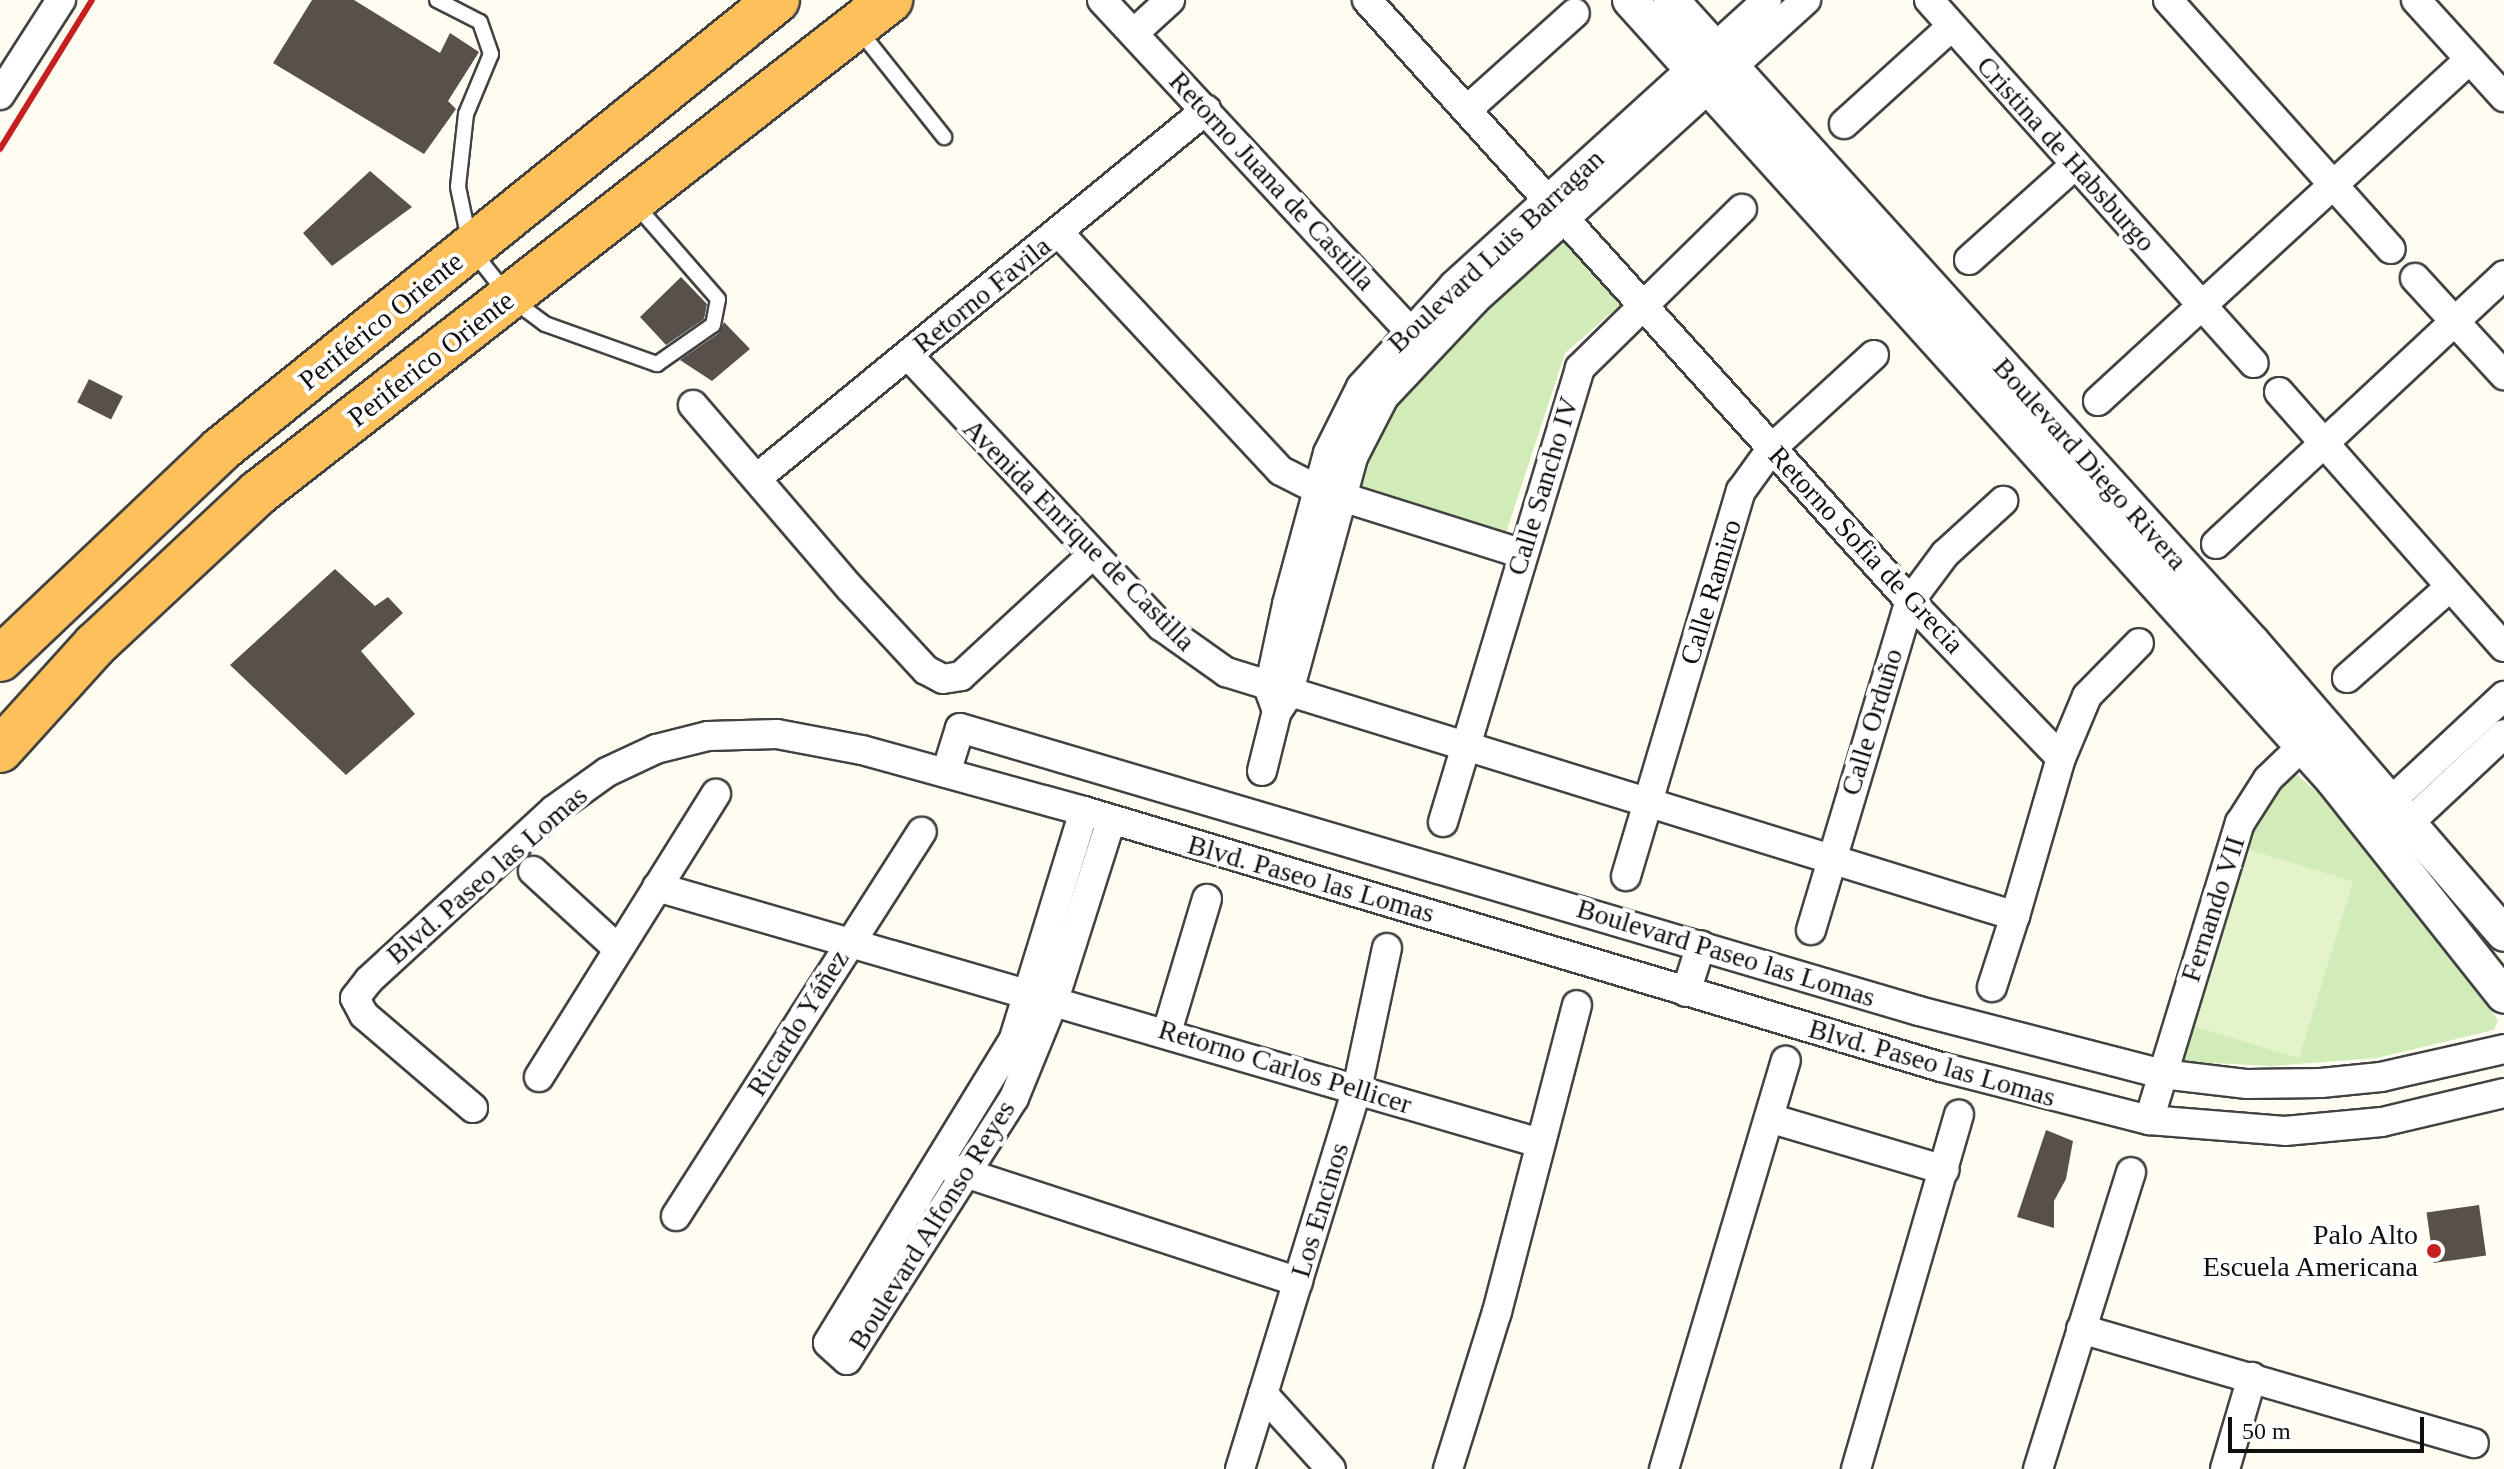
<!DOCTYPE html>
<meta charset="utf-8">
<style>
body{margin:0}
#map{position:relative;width:2504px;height:1469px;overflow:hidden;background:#fffdf1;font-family:"Times New Roman",serif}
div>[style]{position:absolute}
.green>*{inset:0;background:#d1ecb8}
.pitch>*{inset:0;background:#e3f3ca;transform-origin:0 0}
.building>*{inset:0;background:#58504a;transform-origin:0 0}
.roads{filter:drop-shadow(2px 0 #424242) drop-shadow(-2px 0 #424242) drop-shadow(0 2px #424242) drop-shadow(0 -2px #424242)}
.service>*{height:14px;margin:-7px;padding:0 7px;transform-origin:7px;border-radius:7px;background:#fff}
.minor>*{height:28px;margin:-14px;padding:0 14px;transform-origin:14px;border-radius:14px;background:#fff}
.tertiary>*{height:34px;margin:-17px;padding:0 17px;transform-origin:17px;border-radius:17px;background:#fff}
.trunk>*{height:44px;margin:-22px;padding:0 22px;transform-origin:22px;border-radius:22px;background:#fdc05a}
.rail>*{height:6px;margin:-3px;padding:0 3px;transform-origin:3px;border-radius:3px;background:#c61f22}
.dots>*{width:22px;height:22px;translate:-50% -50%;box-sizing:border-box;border:4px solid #fff;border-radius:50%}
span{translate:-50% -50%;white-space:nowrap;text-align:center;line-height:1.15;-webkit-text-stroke:8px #fff;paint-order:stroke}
.street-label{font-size:28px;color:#0f0f0f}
.poi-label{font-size:28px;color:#0f0f0f}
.right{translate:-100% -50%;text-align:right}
.scale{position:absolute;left:2228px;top:1417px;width:196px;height:36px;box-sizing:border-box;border:4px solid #0f0f0f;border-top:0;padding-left:10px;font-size:24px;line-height:28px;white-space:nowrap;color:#0f0f0f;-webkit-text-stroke:6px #fff;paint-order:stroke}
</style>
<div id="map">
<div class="green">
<div style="clip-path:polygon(1559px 236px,1621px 304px,1565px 353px,1505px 536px,1346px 488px,1385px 403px)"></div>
<div style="clip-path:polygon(2295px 773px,2334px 807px,2465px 970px,2498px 1021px,2494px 1030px,2377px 1058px,2273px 1066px,2172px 1061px,2252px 813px)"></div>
</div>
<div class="pitch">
<div style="left:2247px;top:849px;width:111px;height:185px;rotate:17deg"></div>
</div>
<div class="building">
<div style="clip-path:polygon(312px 0,354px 0,440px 53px,450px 33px,479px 52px,448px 101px,456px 109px,424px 154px,273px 63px)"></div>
<div style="clip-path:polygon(370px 171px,412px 207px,332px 266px,303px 233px)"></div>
<div style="clip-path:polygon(681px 277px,707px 304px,704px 319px,666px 345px,640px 317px)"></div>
<div style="clip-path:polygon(724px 322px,750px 349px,712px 381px,680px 360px,719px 333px)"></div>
<div style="left:89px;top:379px;width:38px;height:26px;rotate:27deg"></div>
<div style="clip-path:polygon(335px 569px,375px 606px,388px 597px,403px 613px,361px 651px,415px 714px,346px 775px,230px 665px)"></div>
<div style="clip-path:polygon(2046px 1130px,2073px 1141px,2066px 1179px,2054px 1201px,2054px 1228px,2017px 1217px)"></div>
<div style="left:2479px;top:1205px;width:51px;height:53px;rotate:82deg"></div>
</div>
<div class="roads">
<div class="service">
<div style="left:437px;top:0;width:48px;rotate:27.1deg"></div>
<div style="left:480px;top:22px;width:34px;rotate:71deg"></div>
<div style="left:491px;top:54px;width:65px;rotate:112.6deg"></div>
<div style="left:466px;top:114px;width:73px;rotate:96.3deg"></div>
<div style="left:458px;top:187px;width:63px;rotate:78.2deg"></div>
<div style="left:471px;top:249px;width:63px;rotate:51.5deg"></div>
<div style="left:510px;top:298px;width:44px;rotate:36.6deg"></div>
<div style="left:545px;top:324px;width:119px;rotate:19.7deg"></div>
<div style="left:657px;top:364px;width:68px;rotate:-34.9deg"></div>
<div style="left:713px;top:325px;width:26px;rotate:-79deg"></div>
<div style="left:718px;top:299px;width:125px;rotate:-131.1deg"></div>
<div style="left:859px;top:30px;width:137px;rotate:51.5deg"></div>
</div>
<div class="minor">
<div style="left:1102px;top:0;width:467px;rotate:47.1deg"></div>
<div style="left:1929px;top:0;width:487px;rotate:48.2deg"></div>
<div style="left:2168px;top:0;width:334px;rotate:48.2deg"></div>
<div style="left:2416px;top:0;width:131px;rotate:47.8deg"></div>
<div style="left:1134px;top:33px;width:49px;rotate:-42.5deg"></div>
<div style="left:0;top:95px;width:113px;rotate:-57.3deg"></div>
<div style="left:1469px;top:108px;width:142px;rotate:-41.9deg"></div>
<div style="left:1844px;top:124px;width:144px;rotate:-42.2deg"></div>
<div style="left:1059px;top:233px;width:325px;rotate:47deg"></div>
<div style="left:1281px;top:471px;width:40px;rotate:26.6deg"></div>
<div style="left:1317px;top:489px;width:216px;rotate:17.5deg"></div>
<div style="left:1969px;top:260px;width:142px;rotate:-41.9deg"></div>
<div style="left:2415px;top:278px;width:132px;rotate:47.5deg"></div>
<div style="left:908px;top:355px;width:371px;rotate:47deg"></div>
<div style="left:1161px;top:626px;width:80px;rotate:35.3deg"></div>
<div style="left:1226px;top:672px;width:826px;rotate:17.18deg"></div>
<div style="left:2015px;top:916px;width:165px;rotate:-73.8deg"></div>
<div style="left:2061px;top:758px;width:218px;rotate:-133.9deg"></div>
<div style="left:1910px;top:601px;width:810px;rotate:-132.1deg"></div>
<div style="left:2279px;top:392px;width:340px;rotate:48.6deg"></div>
<div style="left:2098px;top:401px;width:504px;rotate:-42.59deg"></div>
<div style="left:693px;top:405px;width:241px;rotate:49.4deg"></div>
<div style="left:850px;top:588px;width:112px;rotate:47.2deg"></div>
<div style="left:926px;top:670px;width:19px;rotate:28deg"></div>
<div style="left:943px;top:679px;width:18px;rotate:-9deg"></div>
<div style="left:961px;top:676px;width:178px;rotate:-42.7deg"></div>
<div style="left:757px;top:478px;width:581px;rotate:-39.34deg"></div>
<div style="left:2216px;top:544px;width:394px;rotate:-43deg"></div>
<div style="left:2347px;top:678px;width:137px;rotate:-41.5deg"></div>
<div style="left:1279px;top:709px;width:17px;rotate:-57deg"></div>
<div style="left:1288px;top:695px;width:247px;rotate:-74.7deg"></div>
<div style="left:1353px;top:457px;width:68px;rotate:-62.7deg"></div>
<div style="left:1384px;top:397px;width:133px;rotate:-46.8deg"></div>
<div style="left:1475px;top:300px;width:447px;rotate:-42.2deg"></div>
<div style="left:2061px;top:758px;width:67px;rotate:-67.2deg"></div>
<div style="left:2087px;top:696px;width:74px;rotate:-45.5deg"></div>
<div style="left:1262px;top:771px;width:62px;rotate:-76deg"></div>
<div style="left:1277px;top:711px;width:23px;rotate:-110deg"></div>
<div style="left:1269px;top:689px;width:87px;rotate:-78deg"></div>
<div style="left:1287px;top:604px;width:156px;rotate:-74.8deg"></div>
<div style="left:1328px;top:453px;width:74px;rotate:-63.4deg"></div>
<div style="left:1361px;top:387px;width:138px;rotate:-47.6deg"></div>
<div style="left:1454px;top:285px;width:423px;rotate:-42.3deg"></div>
<div style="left:946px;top:773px;width:47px;rotate:-72.7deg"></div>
<div style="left:960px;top:728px;width:1000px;rotate:16.44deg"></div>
<div style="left:1919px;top:1011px;width:251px;rotate:14.5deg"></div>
<div style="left:2162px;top:1074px;width:86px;rotate:6.7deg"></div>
<div style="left:2247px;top:1084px;width:74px;rotate:-0.8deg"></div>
<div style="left:2321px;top:1083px;width:60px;rotate:-5.7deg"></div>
<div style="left:2381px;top:1077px;width:126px;rotate:-12.8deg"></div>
<div style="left:1084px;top:811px;width:239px;rotate:107.1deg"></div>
<div style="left:1014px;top:1039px;width:356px;rotate:121.5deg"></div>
<div style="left:828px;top:1343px;width:25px;rotate:42deg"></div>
<div style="left:847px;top:1360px;width:311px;rotate:-57.5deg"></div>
<div style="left:1014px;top:1098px;width:106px;rotate:-67.8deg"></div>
<div style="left:1054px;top:1000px;width:189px;rotate:-72.4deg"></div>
<div style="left:2376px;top:815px;width:175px;rotate:-42.9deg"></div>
<div style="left:1443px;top:822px;width:474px;rotate:-73.2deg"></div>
<div style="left:1580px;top:368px;width:227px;rotate:-44.5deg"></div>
<div style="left:2393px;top:838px;width:152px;rotate:-43.1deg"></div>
<div style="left:533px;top:871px;width:114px;rotate:42.5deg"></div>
<div style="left:1626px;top:876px;width:402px;rotate:-73.4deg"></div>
<div style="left:1741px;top:491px;width:53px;rotate:-54.2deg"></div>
<div style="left:1772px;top:448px;width:138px;rotate:-42.4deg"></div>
<div style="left:657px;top:887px;width:919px;rotate:16.17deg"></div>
<div style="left:1811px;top:930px;width:344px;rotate:-73.3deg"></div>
<div style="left:1910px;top:601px;width:59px;rotate:-53.3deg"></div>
<div style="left:1945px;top:554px;width:79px;rotate:-42.4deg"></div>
<div style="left:1992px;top:987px;width:75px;rotate:-72.1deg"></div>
<div style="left:1686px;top:992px;width:49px;rotate:-72.3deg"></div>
<div style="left:1167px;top:1032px;width:139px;rotate:-73.3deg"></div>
<div style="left:539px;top:1077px;width:334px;rotate:-58deg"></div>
<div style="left:473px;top:1108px;width:143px;rotate:-139.5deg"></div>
<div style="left:364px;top:1015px;width:19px;rotate:-118deg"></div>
<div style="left:355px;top:998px;width:23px;rotate:-52deg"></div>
<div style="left:369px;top:980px;width:251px;rotate:-42.6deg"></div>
<div style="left:554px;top:810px;width:65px;rotate:-35.6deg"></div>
<div style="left:607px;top:772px;width:54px;rotate:-25.1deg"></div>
<div style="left:656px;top:749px;width:54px;rotate:-14deg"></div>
<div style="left:708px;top:736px;width:69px;rotate:-1.7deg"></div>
<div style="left:777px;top:734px;width:86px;rotate:10.7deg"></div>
<div style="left:862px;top:750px;width:230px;rotate:15.4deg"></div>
<div style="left:1084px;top:811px;width:894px;rotate:16.63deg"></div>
<div style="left:1941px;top:1067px;width:215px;rotate:14.3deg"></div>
<div style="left:2149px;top:1120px;width:136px;rotate:4.6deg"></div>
<div style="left:2285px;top:1131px;width:97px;rotate:-5.3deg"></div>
<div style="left:2382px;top:1122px;width:125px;rotate:-13.4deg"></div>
<div style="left:1769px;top:1118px;width:183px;rotate:16.5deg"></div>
<div style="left:2149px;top:1120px;width:311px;rotate:-73deg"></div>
<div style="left:2240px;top:823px;width:52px;rotate:-57.5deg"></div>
<div style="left:2268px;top:779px;width:68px;rotate:-43.8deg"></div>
<div style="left:953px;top:1169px;width:363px;rotate:18.1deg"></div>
<div style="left:676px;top:1216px;width:456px;rotate:-57.4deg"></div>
<div style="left:2081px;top:1329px;width:409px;rotate:16.2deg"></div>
<div style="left:1263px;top:1394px;width:101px;rotate:47.8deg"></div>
<div style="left:1240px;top:1469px;width:398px;rotate:-72.9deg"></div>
<div style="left:1357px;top:1089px;width:144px;rotate:-78deg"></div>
<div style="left:1448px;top:1469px;width:164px;rotate:-72.7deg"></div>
<div style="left:1497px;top:1312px;width:317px;rotate:-75.4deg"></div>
<div style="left:1664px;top:1469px;width:426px;rotate:-73.4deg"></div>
<div style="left:1856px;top:1469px;width:369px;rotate:-73.8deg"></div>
<div style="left:2038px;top:1469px;width:311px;rotate:-72.6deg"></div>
<div style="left:2225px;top:1469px;width:96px;rotate:-73.6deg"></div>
</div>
<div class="tertiary">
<div style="left:1630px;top:0;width:1050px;rotate:47.97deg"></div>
<div style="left:2333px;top:780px;width:275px;rotate:51.6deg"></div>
<div style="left:1671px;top:0;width:867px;rotate:47.85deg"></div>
<div style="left:2253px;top:643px;width:384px;rotate:49.2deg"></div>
</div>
<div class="trunk">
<div style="left:0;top:659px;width:303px;rotate:-43.5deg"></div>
<div style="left:220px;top:450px;width:716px;rotate:-38.93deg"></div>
<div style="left:0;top:750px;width:142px;rotate:-47.9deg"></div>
<div style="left:95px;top:645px;width:223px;rotate:-43deg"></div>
<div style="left:258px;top:493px;width:802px;rotate:-37.96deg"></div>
</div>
</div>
<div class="rail">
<div style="left:0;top:149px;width:175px;rotate:-58.3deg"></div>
</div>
<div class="dots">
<div style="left:2434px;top:1251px;background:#c61f22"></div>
</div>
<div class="street-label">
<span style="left:2066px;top:154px;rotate:48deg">Cristina de Habsburgo</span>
<span style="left:1272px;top:181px;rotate:47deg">Retorno Juana de Castilla</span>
<span style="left:1496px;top:251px;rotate:-43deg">Boulevard Luis Barragan</span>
<span style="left:982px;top:295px;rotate:-39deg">Retorno Favila</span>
<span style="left:381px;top:321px;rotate:-39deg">Periférico Oriente</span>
<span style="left:431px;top:359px;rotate:-38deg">Periferico Oriente</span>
<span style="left:2090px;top:464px;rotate:48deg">Boulevard Diego Rivera</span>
<span style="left:1543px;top:486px;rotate:-73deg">Calle Sancho IV</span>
<span style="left:1079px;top:535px;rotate:45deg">Avenida Enrique de Castilla</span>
<span style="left:1866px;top:550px;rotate:47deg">Retorno Sofia de Grecia</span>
<span style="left:1711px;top:592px;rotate:-73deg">Calle Ramiro</span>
<span style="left:1872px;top:722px;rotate:-73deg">Calle Orduño</span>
<span style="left:487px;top:875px;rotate:-41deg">Blvd. Paseo las Lomas</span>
<span style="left:1311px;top:879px;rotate:16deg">Blvd. Paseo las Lomas</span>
<span style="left:2213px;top:909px;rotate:-72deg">Fernando VII</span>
<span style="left:1726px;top:953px;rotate:17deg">Boulevard Paseo las Lomas</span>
<span style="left:798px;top:1023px;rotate:-58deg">Ricardo Yáñez</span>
<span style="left:1932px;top:1063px;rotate:16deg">Blvd. Paseo las Lomas</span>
<span style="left:1285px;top:1067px;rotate:17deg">Retorno Carlos Pellicer</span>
<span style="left:1320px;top:1210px;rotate:-73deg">Los Encinos</span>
<span style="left:932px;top:1225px;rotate:-58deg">Boulevard Alfonso Reyes</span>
</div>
<div class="poi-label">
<span class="right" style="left:2418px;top:1251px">Palo Alto<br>Escuela Americana</span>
</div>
<div class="scale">50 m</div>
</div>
